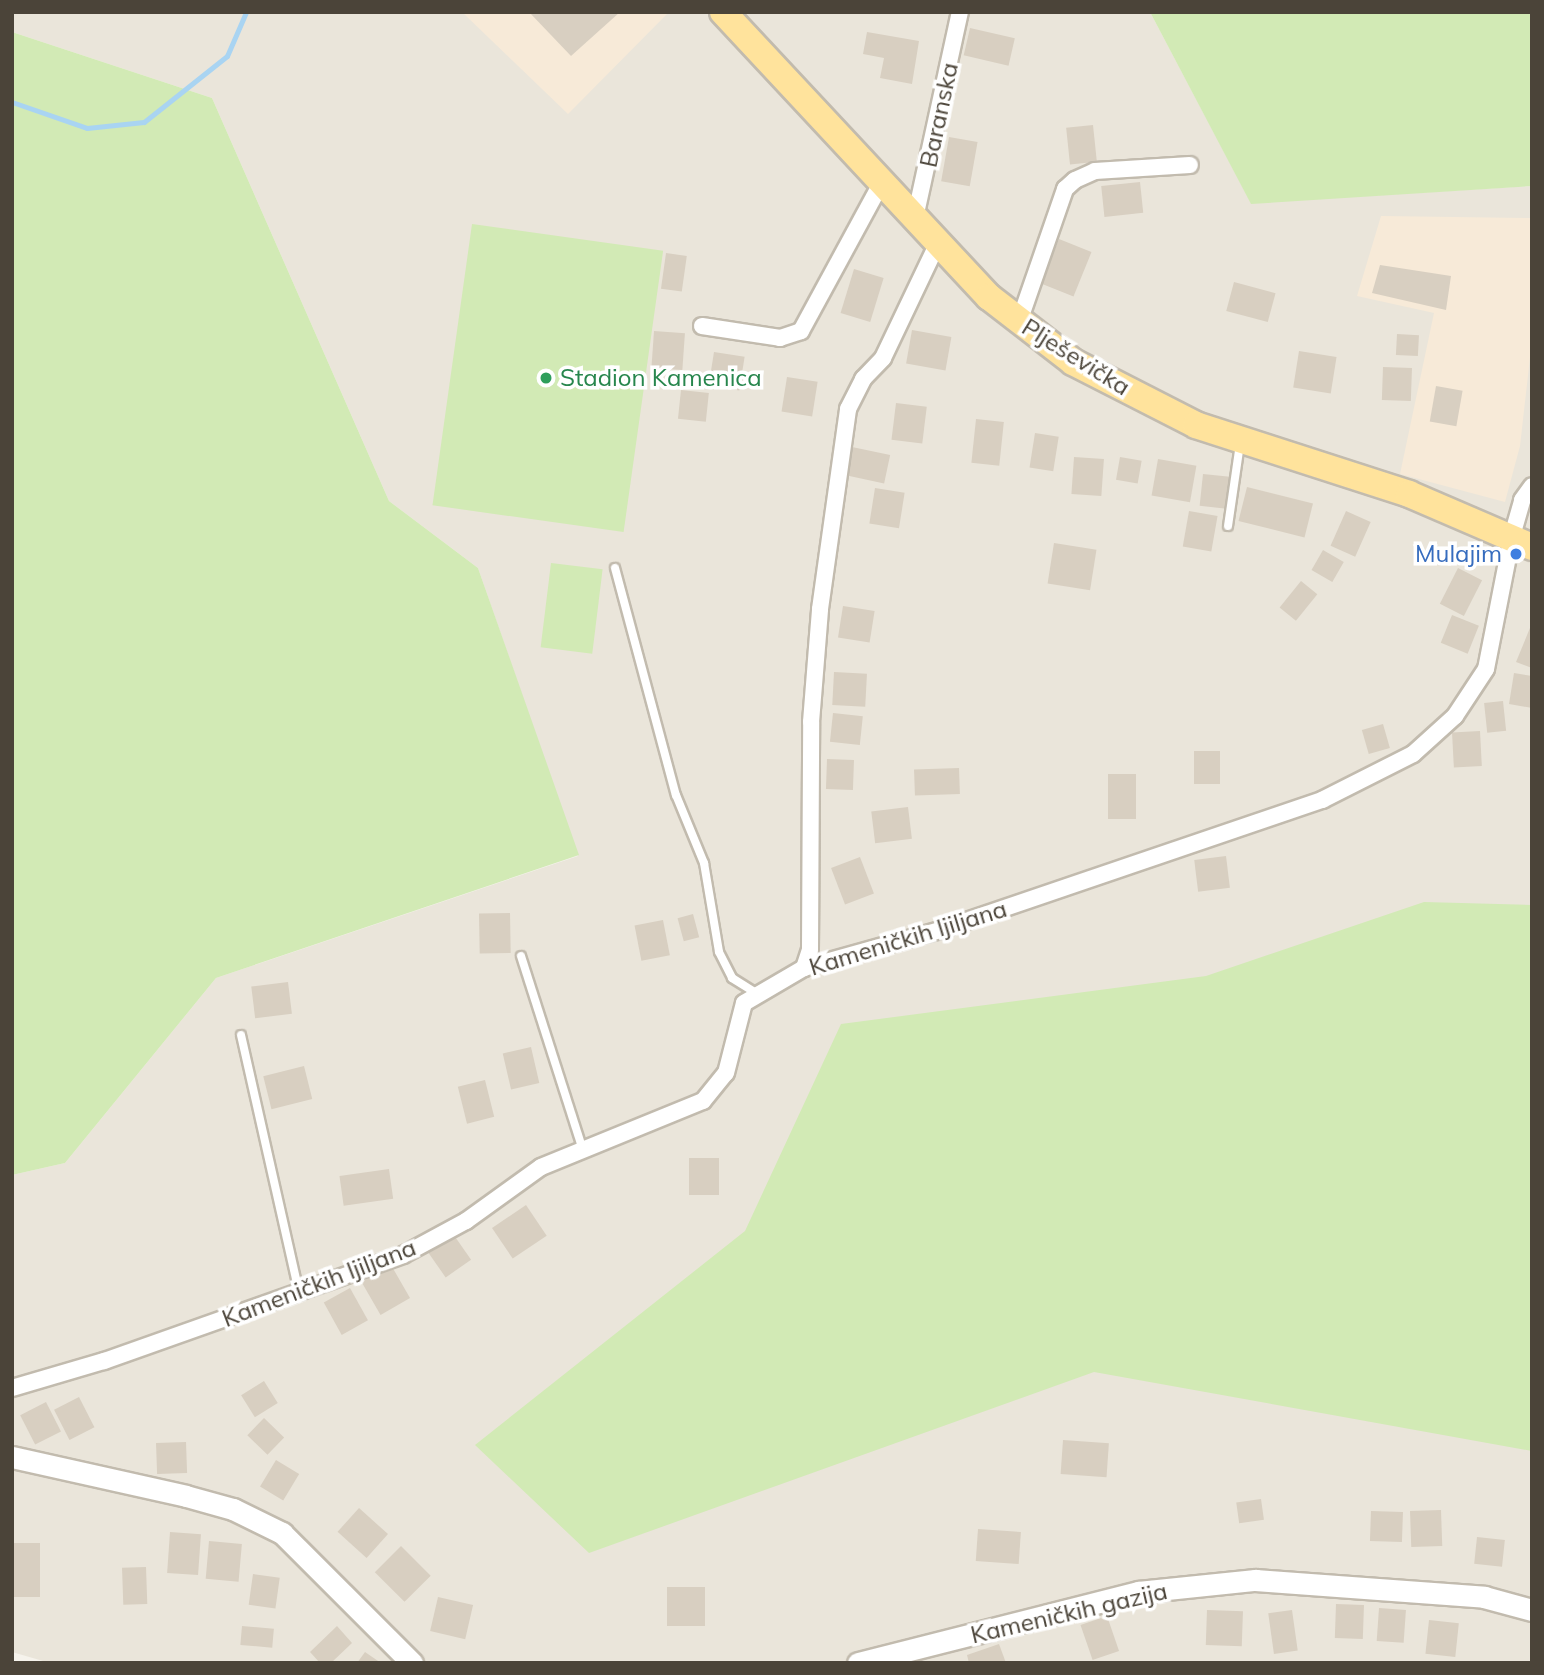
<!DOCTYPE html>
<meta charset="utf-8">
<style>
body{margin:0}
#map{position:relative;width:1544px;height:1675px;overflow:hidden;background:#f6f3ec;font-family:Mulish,sans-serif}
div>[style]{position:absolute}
.residential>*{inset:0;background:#eae5da}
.commercial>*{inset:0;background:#f7ead8}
.green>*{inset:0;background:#d2eab5;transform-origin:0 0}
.stream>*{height:5px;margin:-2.5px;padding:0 2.5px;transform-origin:2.5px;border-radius:2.5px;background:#a9d4f2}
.building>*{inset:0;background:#d8cfc1;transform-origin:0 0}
.roads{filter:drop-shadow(2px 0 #c2bbae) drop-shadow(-2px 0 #c2bbae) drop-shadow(0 2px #c2bbae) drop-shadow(0 -2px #c2bbae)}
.service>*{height:8px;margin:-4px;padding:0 4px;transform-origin:4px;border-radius:4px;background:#fff}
.minor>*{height:16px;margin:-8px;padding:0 8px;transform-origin:8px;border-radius:8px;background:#fff}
.tertiary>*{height:21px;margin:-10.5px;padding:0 10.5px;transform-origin:10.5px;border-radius:10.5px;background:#fff}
.primary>*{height:26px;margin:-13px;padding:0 13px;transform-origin:13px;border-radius:13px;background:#ffe39c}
.dots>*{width:19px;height:19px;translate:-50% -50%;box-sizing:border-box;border:4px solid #fff;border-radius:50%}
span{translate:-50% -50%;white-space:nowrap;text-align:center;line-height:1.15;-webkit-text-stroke:7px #fff;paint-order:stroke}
.street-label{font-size:24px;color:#4b4439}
.leisure-label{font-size:24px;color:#27864d}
.left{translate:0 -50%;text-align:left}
.shop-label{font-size:24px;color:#366cbe}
.right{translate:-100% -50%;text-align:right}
.frame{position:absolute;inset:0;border:14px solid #4b4439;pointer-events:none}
</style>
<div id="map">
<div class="residential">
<div style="clip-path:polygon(12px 12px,1150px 12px,1251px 203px,1532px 186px,1532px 1663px,50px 1663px,12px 1652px,12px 1175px,65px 1163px,216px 978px,578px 856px,478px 568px,389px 501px,212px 98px,12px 32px)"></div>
</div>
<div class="commercial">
<div style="clip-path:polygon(462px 12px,669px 12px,568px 114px)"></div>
<div style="clip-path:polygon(1381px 216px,1532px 218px,1532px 340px,1520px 446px,1505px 502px,1400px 474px,1434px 313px,1357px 296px)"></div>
</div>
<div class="green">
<div style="clip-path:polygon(1150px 12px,1532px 12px,1532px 186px,1251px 204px)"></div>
<div style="clip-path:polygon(12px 32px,212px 98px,389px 501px,478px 568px,579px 855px,216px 978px,65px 1163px,12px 1175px)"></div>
<div style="left:472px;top:224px;width:193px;height:284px;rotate:8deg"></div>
<div style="left:551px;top:563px;width:52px;height:85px;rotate:7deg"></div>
<div style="clip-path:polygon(1424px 902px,1532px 905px,1532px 1451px,1094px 1372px,589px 1553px,475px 1445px,745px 1231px,841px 1024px,1206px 976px)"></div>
</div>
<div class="stream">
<div style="left:12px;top:102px;width:79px;rotate:19.1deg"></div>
<div style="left:87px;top:128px;width:57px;rotate:-6deg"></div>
<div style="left:144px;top:122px;width:106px;rotate:-38.5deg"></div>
<div style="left:227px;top:56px;width:48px;rotate:-66.6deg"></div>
</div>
<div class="building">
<div style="clip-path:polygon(529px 12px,620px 12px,571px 56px)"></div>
<div style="left:970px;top:28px;width:46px;height:28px;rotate:13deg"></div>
<div style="clip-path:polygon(867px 32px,919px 41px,912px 84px,880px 78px,884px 58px,863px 54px)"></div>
<div style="left:1093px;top:125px;width:37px;height:27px;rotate:84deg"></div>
<div style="left:949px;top:137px;width:29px;height:45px;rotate:10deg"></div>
<div style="left:1140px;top:182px;width:31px;height:39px;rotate:84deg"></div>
<div style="left:1059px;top:239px;width:35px;height:48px;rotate:22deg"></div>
<div style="left:666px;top:253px;width:21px;height:36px;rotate:8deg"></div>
<div style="clip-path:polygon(1380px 265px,1451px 276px,1446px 310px,1372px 293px)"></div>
<div style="left:854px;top:269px;width:31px;height:46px;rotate:17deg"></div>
<div style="left:1234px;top:282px;width:43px;height:30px;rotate:15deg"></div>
<div style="left:912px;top:330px;width:40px;height:34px;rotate:10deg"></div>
<div style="left:654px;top:331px;width:31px;height:37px;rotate:4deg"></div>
<div style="left:1397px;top:334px;width:22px;height:21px;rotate:3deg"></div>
<div style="left:1299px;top:351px;width:38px;height:37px;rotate:9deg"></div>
<div style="left:714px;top:352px;width:31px;height:34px;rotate:9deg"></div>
<div style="left:1383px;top:367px;width:29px;height:33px;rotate:2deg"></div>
<div style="left:787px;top:377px;width:31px;height:35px;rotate:9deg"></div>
<div style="left:1436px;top:386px;width:27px;height:36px;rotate:10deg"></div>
<div style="left:681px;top:390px;width:28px;height:29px;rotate:6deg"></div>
<div style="left:896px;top:403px;width:31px;height:37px;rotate:7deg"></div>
<div style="left:976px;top:419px;width:28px;height:44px;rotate:6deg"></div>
<div style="left:1035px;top:433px;width:24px;height:35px;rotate:9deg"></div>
<div style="left:852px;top:447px;width:39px;height:29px;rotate:12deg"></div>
<div style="left:1074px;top:457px;width:30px;height:37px;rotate:4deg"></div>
<div style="left:1120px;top:457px;width:22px;height:23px;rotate:10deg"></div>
<div style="left:1158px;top:459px;width:39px;height:37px;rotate:10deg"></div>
<div style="left:1203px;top:474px;width:27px;height:32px;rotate:6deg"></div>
<div style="left:1247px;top:487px;width:68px;height:35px;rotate:14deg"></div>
<div style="left:875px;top:488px;width:30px;height:36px;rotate:9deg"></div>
<div style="left:1189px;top:511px;width:29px;height:36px;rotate:10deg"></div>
<div style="left:1346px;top:511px;width:27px;height:38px;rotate:24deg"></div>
<div style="left:1054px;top:543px;width:43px;height:41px;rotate:9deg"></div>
<div style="left:1323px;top:550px;width:24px;height:23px;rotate:30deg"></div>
<div style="left:1458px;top:568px;width:27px;height:40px;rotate:27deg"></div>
<div style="left:1301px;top:581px;width:21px;height:34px;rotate:39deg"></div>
<div style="left:843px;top:606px;width:32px;height:32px;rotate:9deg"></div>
<div style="left:1452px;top:615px;width:29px;height:30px;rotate:22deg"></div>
<div style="clip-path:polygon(1532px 623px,1532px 668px,1516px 662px)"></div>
<div style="left:834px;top:672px;width:33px;height:33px;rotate:3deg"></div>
<div style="clip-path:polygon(1514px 673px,1532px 676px,1532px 708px,1509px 704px)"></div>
<div style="left:1503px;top:701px;width:30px;height:19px;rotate:84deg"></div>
<div style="left:833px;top:713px;width:30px;height:29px;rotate:6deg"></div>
<div style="left:1383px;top:724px;width:25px;height:22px;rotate:74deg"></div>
<div style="left:1480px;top:731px;width:35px;height:28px;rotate:87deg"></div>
<div style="left:1194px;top:751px;width:26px;height:33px"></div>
<div style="left:827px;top:759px;width:27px;height:30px;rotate:2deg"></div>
<div style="left:959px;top:768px;width:26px;height:45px;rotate:88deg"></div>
<div style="left:1108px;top:774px;width:28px;height:45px"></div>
<div style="left:908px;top:807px;width:32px;height:37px;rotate:83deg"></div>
<div style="left:1226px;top:856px;width:32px;height:32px;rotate:83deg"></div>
<div style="left:860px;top:857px;width:39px;height:31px;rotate:69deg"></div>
<div style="left:510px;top:913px;width:40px;height:31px;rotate:89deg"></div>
<div style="left:693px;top:914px;width:24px;height:16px;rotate:75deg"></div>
<div style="left:663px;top:920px;width:36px;height:29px;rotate:79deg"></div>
<div style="left:288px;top:982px;width:32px;height:37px;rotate:83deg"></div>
<div style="left:531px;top:1047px;width:37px;height:29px;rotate:77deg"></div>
<div style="left:304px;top:1066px;width:34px;height:42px;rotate:76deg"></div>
<div style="left:485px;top:1080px;width:38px;height:28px;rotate:76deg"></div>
<div style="left:719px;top:1158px;width:37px;height:30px;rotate:90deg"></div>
<div style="left:389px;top:1169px;width:30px;height:50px;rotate:82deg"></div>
<div style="left:526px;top:1205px;width:37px;height:41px;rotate:56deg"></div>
<div style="left:451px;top:1231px;width:35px;height:31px;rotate:55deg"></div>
<div style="left:391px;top:1265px;width:38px;height:34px;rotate:60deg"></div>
<div style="left:350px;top:1288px;width:37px;height:30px;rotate:61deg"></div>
<div style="left:264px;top:1381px;width:26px;height:27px;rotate:58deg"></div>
<div style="left:79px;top:1397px;width:34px;height:28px;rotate:63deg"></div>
<div style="left:46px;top:1402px;width:33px;height:29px;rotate:63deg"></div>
<div style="left:264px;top:1418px;width:28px;height:24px;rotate:44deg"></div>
<div style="left:1063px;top:1440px;width:46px;height:34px;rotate:4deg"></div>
<div style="left:186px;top:1442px;width:31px;height:30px;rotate:88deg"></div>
<div style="left:276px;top:1460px;width:27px;height:31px;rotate:31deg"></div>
<div style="left:1261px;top:1499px;width:21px;height:25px;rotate:82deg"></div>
<div style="left:359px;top:1508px;width:39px;height:32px;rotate:42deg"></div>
<div style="left:1441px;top:1510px;width:36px;height:31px;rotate:88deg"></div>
<div style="left:1371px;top:1511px;width:32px;height:30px;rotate:2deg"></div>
<div style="left:978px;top:1529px;width:43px;height:32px;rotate:4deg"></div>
<div style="left:170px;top:1532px;width:31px;height:41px;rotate:4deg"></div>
<div style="left:1477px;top:1537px;width:28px;height:27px;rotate:6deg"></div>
<div style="left:209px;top:1541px;width:33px;height:38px;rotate:5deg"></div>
<div style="left:12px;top:1543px;width:28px;height:54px"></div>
<div style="left:401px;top:1546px;width:42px;height:37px;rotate:45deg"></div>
<div style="left:146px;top:1567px;width:37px;height:24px;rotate:88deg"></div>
<div style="left:253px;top:1574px;width:27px;height:31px;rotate:8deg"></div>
<div style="left:667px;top:1587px;width:38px;height:39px"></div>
<div style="left:438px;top:1597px;width:36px;height:35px;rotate:13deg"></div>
<div style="left:1336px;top:1604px;width:28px;height:34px;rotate:2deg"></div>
<div style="left:1379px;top:1608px;width:27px;height:33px;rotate:4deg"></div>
<div style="left:1207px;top:1610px;width:36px;height:35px;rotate:2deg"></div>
<div style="left:1292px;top:1610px;width:41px;height:24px;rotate:82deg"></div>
<div style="left:1107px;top:1616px;width:37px;height:28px;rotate:71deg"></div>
<div style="left:1429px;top:1620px;width:30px;height:34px;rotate:6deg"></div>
<div style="left:242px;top:1626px;width:32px;height:19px;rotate:5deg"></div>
<div style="clip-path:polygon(337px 1626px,352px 1643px,331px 1663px,320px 1663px,310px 1652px)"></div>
<div style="clip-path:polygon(999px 1644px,1006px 1663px,969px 1663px,967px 1655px)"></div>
<div style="clip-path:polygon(365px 1652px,381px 1663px,357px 1663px)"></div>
</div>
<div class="roads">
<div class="service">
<div style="left:1228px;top:526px;width:83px;rotate:-81.7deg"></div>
<div style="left:615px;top:568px;width:235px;rotate:75deg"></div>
<div style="left:676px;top:795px;width:74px;rotate:67.6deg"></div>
<div style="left:704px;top:863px;width:90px;rotate:80.4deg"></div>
<div style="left:719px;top:952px;width:29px;rotate:63deg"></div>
<div style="left:732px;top:978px;width:31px;rotate:32deg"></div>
<div style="left:521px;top:956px;width:204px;rotate:72.3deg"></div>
<div style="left:241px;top:1035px;width:264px;rotate:77.3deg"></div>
</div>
<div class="minor">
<div style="left:915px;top:218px;width:211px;rotate:-77.7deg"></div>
<div style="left:1019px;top:322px;width:141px;rotate:-70.9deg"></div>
<div style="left:1065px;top:189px;width:13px;rotate:-42deg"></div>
<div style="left:1075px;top:180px;width:22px;rotate:-24deg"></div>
<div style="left:1095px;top:171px;width:95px;rotate:-3.6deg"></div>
<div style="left:702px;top:326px;width:79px;rotate:8.7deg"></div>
<div style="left:780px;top:338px;width:22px;rotate:-18deg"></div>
<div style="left:801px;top:331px;width:170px;rotate:-61.5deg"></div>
<div style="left:804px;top:968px;width:19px;rotate:-72deg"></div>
<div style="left:810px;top:950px;width:228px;rotate:-89.7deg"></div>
<div style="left:811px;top:722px;width:113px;rotate:-85.4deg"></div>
<div style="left:820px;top:609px;width:202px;rotate:-82deg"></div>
<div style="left:848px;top:409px;width:34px;rotate:-63deg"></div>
<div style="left:863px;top:379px;width:29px;rotate:-46deg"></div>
<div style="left:883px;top:358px;width:125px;rotate:-64.5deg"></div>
<div style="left:12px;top:1388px;width:96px;rotate:-16.4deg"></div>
<div style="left:104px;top:1361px;width:317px;rotate:-19.5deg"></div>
<div style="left:403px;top:1255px;width:72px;rotate:-28.4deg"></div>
<div style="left:466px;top:1221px;width:92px;rotate:-35.8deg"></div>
<div style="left:541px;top:1167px;width:175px;rotate:-22.2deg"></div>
<div style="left:703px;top:1101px;width:36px;rotate:-51deg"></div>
<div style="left:726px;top:1073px;width:72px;rotate:-75.6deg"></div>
<div style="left:744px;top:1003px;width:69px;rotate:-30.3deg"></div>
<div style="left:804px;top:968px;width:141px;rotate:-15.6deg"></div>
<div style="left:940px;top:930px;width:404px;rotate:-18.8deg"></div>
<div style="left:1322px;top:800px;width:102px;rotate:-26.8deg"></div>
<div style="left:1413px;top:754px;width:57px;rotate:-42.1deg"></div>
<div style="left:1455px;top:716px;width:56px;rotate:-56.6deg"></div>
<div style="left:1486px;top:669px;width:136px;rotate:-78.9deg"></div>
<div style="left:1512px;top:536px;width:37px;rotate:-74deg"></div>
<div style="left:1522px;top:500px;width:17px;rotate:-54deg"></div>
</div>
<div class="tertiary">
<div style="left:12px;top:1457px;width:178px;rotate:12.6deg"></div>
<div style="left:186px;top:1496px;width:49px;rotate:15.5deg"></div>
<div style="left:233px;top:1509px;width:55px;rotate:26.1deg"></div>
<div style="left:282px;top:1533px;width:184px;rotate:45deg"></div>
<div style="left:858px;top:1663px;width:289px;rotate:-14.2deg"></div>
<div style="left:1138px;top:1592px;width:118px;rotate:-5.9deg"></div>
<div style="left:1255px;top:1580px;width:230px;rotate:4.2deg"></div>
<div style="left:1484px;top:1597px;width:50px;rotate:15.2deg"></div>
</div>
<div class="primary">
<div style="left:723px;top:12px;width:390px;rotate:47deg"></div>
<div style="left:989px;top:297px;width:106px;rotate:37.7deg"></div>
<div style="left:1073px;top:362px;width:138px;rotate:27.1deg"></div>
<div style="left:1196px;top:425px;width:224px;rotate:17.9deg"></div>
<div style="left:1409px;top:494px;width:134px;rotate:23.3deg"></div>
</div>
</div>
<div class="dots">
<div style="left:546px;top:378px;background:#2e9e5b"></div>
<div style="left:1516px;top:554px;background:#3f7fe0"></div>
</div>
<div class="street-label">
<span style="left:939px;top:115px;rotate:-78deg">Baranska</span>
<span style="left:1076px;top:357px;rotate:32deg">Plješevička</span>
<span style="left:908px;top:938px;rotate:-17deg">Kameničkih ljiljana</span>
<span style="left:319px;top:1283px;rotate:-21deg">Kameničkih ljiljana</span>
<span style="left:1069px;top:1613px;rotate:-13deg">Kameničkih gazija</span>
</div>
<div class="leisure-label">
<span class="left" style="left:560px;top:378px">Stadion Kamenica</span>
</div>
<div class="shop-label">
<span class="right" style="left:1502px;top:554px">Mulajim</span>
</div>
<div class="frame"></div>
</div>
